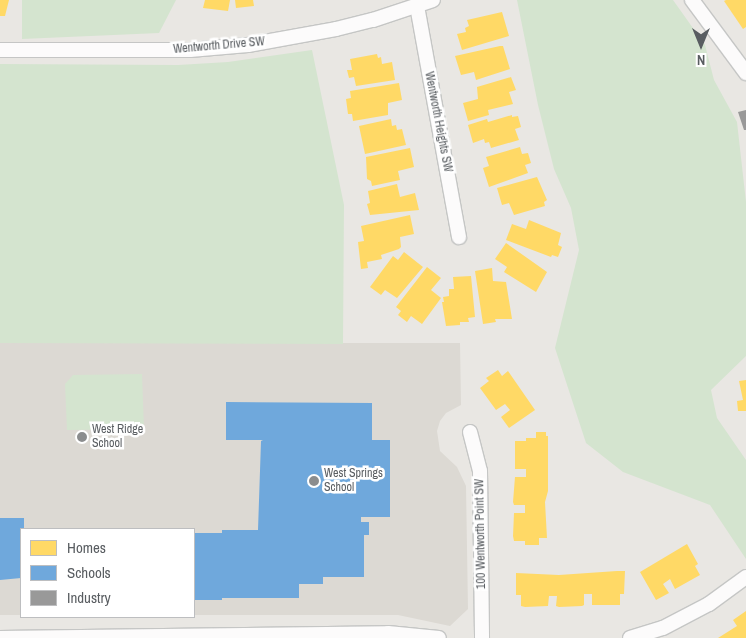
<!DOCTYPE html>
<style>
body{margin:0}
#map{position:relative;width:746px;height:638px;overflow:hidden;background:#e9e7e3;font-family:"Archivo Narrow",sans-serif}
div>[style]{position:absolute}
.education>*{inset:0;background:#dcd9d3}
.green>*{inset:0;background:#d4e4cf}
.homes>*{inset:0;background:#ffd966}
.schools>*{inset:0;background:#6fa8dc}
.industry>*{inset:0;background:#999}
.roads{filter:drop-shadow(1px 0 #c5c6c5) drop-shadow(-1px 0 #c5c6c5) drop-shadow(0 1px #c5c6c5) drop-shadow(0 -1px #c5c6c5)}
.street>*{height:14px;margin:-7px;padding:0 7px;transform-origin:7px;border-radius:7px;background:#fcfbfb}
.dots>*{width:14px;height:14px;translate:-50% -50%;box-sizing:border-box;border:2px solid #fff;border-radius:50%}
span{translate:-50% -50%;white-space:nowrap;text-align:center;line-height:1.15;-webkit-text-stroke:5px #fff;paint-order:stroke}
.street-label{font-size:12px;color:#595d61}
.poi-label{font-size:12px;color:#595d61}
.left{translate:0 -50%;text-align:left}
.legend{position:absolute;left:20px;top:528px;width:175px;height:90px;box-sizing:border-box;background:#fff;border:1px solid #bdbec0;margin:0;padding:6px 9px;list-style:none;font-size:15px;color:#595d61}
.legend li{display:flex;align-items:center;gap:10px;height:25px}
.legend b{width:25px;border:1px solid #bdbec0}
.north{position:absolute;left:676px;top:20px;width:50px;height:50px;-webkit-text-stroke:4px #fff;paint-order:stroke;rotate:180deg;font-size:14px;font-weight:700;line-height:20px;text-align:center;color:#595d61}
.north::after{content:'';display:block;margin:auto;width:18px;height:22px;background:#595d61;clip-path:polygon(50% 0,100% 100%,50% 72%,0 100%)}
</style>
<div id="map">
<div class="education">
<div style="clip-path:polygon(0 343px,460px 343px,461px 405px,446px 413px,440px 421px,437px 431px,440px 451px,457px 467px,466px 486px,468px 609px,450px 626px,398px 615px,194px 615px,194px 529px,21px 529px,21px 615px,0 615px)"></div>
</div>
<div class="green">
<div style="clip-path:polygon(22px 0,176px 0,159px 33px,22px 39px)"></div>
<div style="clip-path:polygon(517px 0,673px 0,705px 45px,714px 80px,737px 122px,746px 202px,746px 356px,711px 390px,717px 418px,746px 460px,746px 559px,710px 505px,623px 472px,586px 443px,555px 348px,579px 250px,571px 208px,554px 169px,538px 105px)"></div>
<div style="clip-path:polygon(312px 50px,344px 205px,343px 344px,0 343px,0 64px,178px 65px,228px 62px)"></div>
<div style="clip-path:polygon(142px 374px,144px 429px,67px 430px,65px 384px,73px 375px)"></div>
</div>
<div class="homes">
<div style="clip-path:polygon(0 0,9px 0,5px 16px,0 16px)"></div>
<div style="clip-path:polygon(205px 0,230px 0,228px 11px,203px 8px)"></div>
<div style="clip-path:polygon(235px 0,253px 0,254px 6px,236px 8px)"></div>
<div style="clip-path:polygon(726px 0,746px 0,746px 27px,743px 29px,724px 1px)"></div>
<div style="clip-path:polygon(502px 12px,509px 36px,462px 50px,457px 34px,466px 32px,465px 28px,469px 26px,467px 20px)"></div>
<div style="clip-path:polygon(500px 46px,503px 46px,510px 69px,476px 80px,474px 72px,461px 75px,455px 56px)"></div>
<div style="clip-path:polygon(377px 54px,378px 58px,381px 57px,382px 64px,392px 62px,395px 80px,356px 86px,354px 77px,349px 78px,347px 70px,352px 70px,350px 59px)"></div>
<div style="clip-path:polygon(511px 77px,516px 90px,509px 92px,513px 104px,488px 110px,489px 115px,468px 121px,463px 103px,478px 99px,477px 87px)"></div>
<div style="clip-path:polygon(399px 83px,402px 100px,388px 103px,388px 115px,353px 121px,352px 114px,348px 114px,346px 99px,351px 98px,350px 91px)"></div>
<div style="clip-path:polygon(512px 115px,512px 117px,518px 116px,521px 127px,515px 129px,519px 140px,491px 148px,489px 142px,485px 143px,484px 139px,473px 143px,468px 125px,487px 119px,488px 122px)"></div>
<div style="clip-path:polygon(391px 119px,392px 126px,396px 125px,397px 130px,402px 129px,406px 145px,365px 154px,359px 126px)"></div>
<div style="clip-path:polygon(520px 147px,522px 154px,528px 153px,531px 163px,525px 165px,528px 173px,489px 187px,483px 168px,489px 166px,486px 157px)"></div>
<div style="clip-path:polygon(410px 148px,414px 167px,398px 171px,400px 180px,372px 186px,371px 181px,367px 179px,366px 157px)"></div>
<div style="clip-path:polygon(537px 177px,547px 200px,544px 202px,545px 206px,514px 215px,509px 203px,502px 205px,497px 188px)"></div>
<div style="clip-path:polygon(397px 184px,400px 197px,415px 193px,419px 210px,370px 215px,367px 204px,370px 203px,368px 191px)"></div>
<div style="clip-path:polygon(410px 215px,414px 234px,400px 237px,401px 247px,399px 249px,381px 255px,382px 259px,367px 262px,368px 268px,361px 269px,358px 242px,364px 241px,361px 226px)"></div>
<div style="clip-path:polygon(529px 220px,561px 233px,558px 245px,562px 247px,558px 257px,552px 255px,551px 257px,506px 240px,512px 224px,526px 229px)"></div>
<div style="clip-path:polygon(506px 243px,547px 272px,536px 292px,504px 272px,507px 267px,495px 259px)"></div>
<div style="clip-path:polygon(404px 252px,423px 267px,397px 298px,385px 290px,381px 295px,370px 287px,393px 256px,398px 260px)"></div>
<div style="clip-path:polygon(427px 267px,441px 278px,431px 290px,441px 298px,422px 324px,411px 316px,407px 322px,398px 315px,401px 311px,396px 307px)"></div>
<div style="clip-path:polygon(492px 268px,493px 281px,506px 282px,512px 319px,495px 319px,496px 322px,483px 324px,475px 271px)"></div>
<div style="clip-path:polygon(471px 276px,475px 317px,468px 318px,469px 322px,460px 322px,460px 325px,446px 326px,442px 302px,444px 302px,443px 297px,449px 296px,449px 289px,454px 289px,453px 277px)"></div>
<div style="clip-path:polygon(498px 370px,502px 376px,508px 371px,535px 410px,509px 428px,501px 417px,510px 410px,505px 404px,496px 410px,480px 388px,489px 381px,486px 378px)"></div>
<div style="clip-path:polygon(746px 380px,746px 411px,738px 411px,737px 401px,743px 400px,739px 381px)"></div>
<div style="clip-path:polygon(536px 432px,546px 432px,546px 436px,548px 436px,548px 491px,545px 502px,547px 538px,539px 538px,539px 545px,525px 545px,525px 541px,514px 541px,513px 536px,514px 513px,525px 513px,525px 505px,514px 505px,513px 502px,515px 477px,526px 477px,526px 469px,515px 469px,515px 441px,526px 441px,526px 438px,536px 438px)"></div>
<div style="clip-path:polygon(687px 544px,698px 564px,695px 566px,700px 575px,675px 589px,670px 579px,663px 584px,669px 593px,656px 600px,640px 572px)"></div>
<div style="clip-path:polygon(617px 571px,625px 571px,624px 594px,620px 594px,620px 605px,592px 605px,592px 594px,584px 594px,584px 605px,582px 606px,559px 607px,556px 606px,557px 596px,549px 596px,548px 606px,525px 607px,521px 606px,521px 595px,516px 595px,516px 573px,559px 575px)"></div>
<div style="clip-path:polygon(746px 611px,746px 638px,718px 638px,737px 626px,733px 620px)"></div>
</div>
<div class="schools">
<div style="clip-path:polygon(226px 402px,372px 403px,372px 440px,390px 440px,390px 517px,361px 517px,361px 522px,369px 522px,369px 535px,364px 535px,364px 577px,323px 577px,323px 584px,299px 584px,299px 598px,222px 598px,222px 600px,194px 600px,194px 533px,222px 533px,222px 530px,258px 530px,261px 441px,263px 440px,226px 440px)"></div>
<div style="clip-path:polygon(0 518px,24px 518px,24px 529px,21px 529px,21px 578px,0 580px)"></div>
</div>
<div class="industry">
<div style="clip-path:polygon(746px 110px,746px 130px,744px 130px,738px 112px)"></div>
</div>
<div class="roads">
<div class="street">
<div style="left:692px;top:0;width:91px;rotate:53.5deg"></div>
<div style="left:417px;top:6px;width:235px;rotate:79.7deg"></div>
<div style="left:0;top:50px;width:190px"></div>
<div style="left:190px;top:50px;width:58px;rotate:-4.9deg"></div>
<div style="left:248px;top:45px;width:89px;rotate:-10.3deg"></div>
<div style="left:336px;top:29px;width:38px;rotate:-14deg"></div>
<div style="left:373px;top:20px;width:63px;rotate:-18.4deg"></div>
<div style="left:470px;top:432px;width:40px;rotate:75.6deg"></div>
<div style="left:480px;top:471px;width:167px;rotate:89.3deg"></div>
<div style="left:0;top:638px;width:388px;rotate:-0.7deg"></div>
<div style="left:388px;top:633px;width:51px;rotate:5.6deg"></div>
<div style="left:630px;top:638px;width:34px;rotate:-17deg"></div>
<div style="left:663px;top:628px;width:52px;rotate:-27.6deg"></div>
<div style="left:709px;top:604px;width:46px;rotate:-36.1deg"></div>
</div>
</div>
<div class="dots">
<div style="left:82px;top:437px;background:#8b8d8e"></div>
<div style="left:314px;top:481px;background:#8b8d8e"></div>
</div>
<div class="street-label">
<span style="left:219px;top:46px;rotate:-5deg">Wentworth Drive SW</span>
<span style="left:438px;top:122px;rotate:79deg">Wentworth Heights SW</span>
<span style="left:481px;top:534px;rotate:-91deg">100 Wentworth Point SW</span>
</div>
<div class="poi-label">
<span class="left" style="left:92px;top:437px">West Ridge<br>School</span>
<span class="left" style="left:324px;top:481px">West Springs<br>School</span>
</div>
<ul class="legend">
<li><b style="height:14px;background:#ffd966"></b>Homes</li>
<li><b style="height:14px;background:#6fa8dc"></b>Schools</li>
<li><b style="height:14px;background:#999"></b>Industry</li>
</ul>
<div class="north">N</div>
</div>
